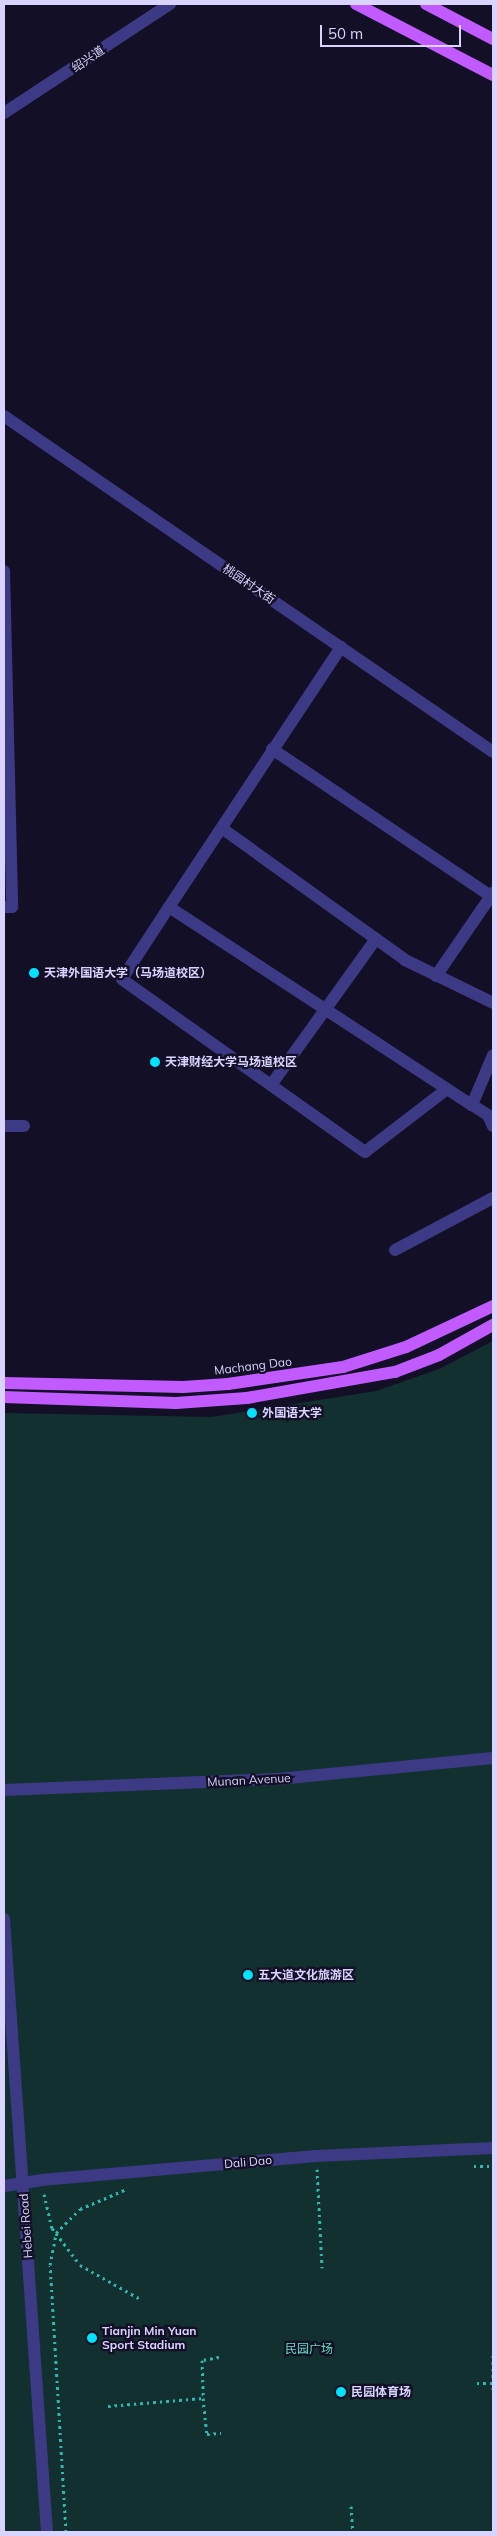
<!DOCTYPE html>
<meta charset="utf-8">
<style>
body{margin:0}
#map{position:relative;width:497px;height:2536px;overflow:hidden;background:#130f26;font-family:Mulish,"Noto Sans SC",sans-serif}
div>[style]{position:absolute}
.green>*{inset:0;background:#12302f}
.path>*{height:3px;margin-top:-1.5px;transform-origin:0;background:repeating-linear-gradient(90deg,#2fb8b0 0 2.5px,transparent 0 6.5px)}
.minor>*{height:12px;margin:-6px;padding:0 6px;transform-origin:6px;border-radius:6px;background:#3d3a85}
.major>*{height:12px;margin:-6px;padding:0 6px;transform-origin:6px;border-radius:6px;background:#c25bff}
.dots>*{width:14px;height:14px;translate:-50% -50%;box-sizing:border-box;border:2px solid #130f26;border-radius:50%}
span{translate:-50% -50%;white-space:nowrap;text-align:center;line-height:1.15;-webkit-text-stroke:4.5px #130f26;paint-order:stroke}
.street-label{font-size:12px;color:#d9d4ff}
.poi-label{font-size:12px;color:#d9d4ff;font-weight:700}
.left{translate:0 -50%;text-align:left}
.park-label{font-size:12px;color:#5fe0c0}
.frame{position:absolute;inset:0;border:5px solid #d9d4ff;pointer-events:none}
.scale{position:absolute;left:320px;top:25px;width:141px;height:22px;box-sizing:border-box;border:2px solid #d9d4ff;border-top:0;padding-left:6px;font-size:15px;line-height:18px;white-space:nowrap;color:#d9d4ff;-webkit-text-stroke:4px #130f26;paint-order:stroke}
</style>
<div id="map">
<div class="green">
<div style="clip-path:polygon(493px 1341px,493px 2532px,4px 2532px,4px 1413px,211px 1417px,376px 1391px,439px 1369px)"></div>
</div>
<div class="path">
<div style="left:474px;top:2166px;width:19px"></div>
<div style="left:317px;top:2169px;width:99px;rotate:87.1deg"></div>
<div style="left:44px;top:2194px;width:35px;rotate:77deg"></div>
<div style="left:52px;top:2228px;width:46px;rotate:52.9deg"></div>
<div style="left:80px;top:2265px;width:71px;rotate:29.4deg"></div>
<div style="left:493px;top:2355px;width:37px;rotate:90deg"></div>
<div style="left:219px;top:2357px;width:17px;rotate:170deg"></div>
<div style="left:202px;top:2360px;width:38px;rotate:88deg"></div>
<div style="left:203px;top:2398px;width:36px;rotate:84deg"></div>
<div style="left:207px;top:2434px;width:14px;rotate:-4deg"></div>
<div style="left:477px;top:2383px;width:16px"></div>
<div style="left:108px;top:2406px;width:95px;rotate:-4.8deg"></div>
<div style="left:351px;top:2506px;width:26px;rotate:86deg"></div>
<div style="left:66px;top:2532px;width:267px;rotate:-93.4deg"></div>
<div style="left:50px;top:2265px;width:33px;rotate:-79deg"></div>
<div style="left:56px;top:2233px;width:34px;rotate:-45deg"></div>
<div style="left:80px;top:2209px;width:51px;rotate:-23.1deg"></div>
</div>
<div class="minor">
<div style="left:4px;top:113px;width:199px;rotate:-33.3deg"></div>
<div style="left:4px;top:416px;width:593px;rotate:34.49deg"></div>
<div style="left:4px;top:571px;width:336px;rotate:88.6deg"></div>
<div style="left:12px;top:907px;width:8px;rotate:180deg"></div>
<div style="left:272px;top:749px;width:264px;rotate:33.9deg"></div>
<div style="left:223px;top:829px;width:224px;rotate:35.7deg"></div>
<div style="left:405px;top:960px;width:98px;rotate:26deg"></div>
<div style="left:169px;top:907px;width:312px;rotate:-56.5deg"></div>
<div style="left:436px;top:976px;width:101px;rotate:-55.5deg"></div>
<div style="left:271px;top:1085px;width:180px;rotate:-54.3deg"></div>
<div style="left:447px;top:1089px;width:103px;rotate:142.5deg"></div>
<div style="left:365px;top:1152px;width:298px;rotate:-144.6deg"></div>
<div style="left:122px;top:979px;width:86px;rotate:-56.9deg"></div>
<div style="left:169px;top:907px;width:362px;rotate:33.2deg"></div>
<div style="left:472px;top:1105px;width:19px;rotate:32deg"></div>
<div style="left:488px;top:1115px;width:12px;rotate:66deg"></div>
<div style="left:472px;top:1105px;width:54px;rotate:-67.2deg"></div>
<div style="left:4px;top:1126px;width:20px"></div>
<div style="left:395px;top:1250px;width:111px;rotate:-28deg"></div>
<div style="left:4px;top:1790px;width:274px;rotate:-2.3deg"></div>
<div style="left:278px;top:1779px;width:216px;rotate:-5.6deg"></div>
<div style="left:4px;top:1919px;width:615px;rotate:85.99deg"></div>
<div style="left:4px;top:2186px;width:37px;rotate:-9deg"></div>
<div style="left:41px;top:2180px;width:276px;rotate:-5deg"></div>
<div style="left:316px;top:2156px;width:177px;rotate:-2.6deg"></div>
</div>
<div class="major">
<div style="left:356px;top:4px;width:154px;rotate:27.4deg"></div>
<div style="left:426px;top:4px;width:76px;rotate:27.6deg"></div>
<div style="left:4px;top:1383px;width:179px;rotate:1.3deg"></div>
<div style="left:183px;top:1387px;width:45px;rotate:-3.8deg"></div>
<div style="left:228px;top:1384px;width:116px;rotate:-8.4deg"></div>
<div style="left:343px;top:1367px;width:66px;rotate:-17.6deg"></div>
<div style="left:406px;top:1347px;width:96px;rotate:-25.2deg"></div>
<div style="left:4px;top:1397px;width:172px;rotate:2deg"></div>
<div style="left:176px;top:1403px;width:71px;rotate:-4deg"></div>
<div style="left:247px;top:1398px;width:150px;rotate:-10deg"></div>
<div style="left:395px;top:1372px;width:47px;rotate:-21.1deg"></div>
<div style="left:439px;top:1355px;width:62px;rotate:-29.1deg"></div>
</div>
<div class="dots">
<div style="left:34px;top:973px;background:#00e5ff"></div>
<div style="left:155px;top:1062px;background:#00e5ff"></div>
<div style="left:252px;top:1413px;background:#00e5ff"></div>
<div style="left:248px;top:1975px;background:#00e5ff"></div>
<div style="left:92px;top:2338px;background:#00e5ff"></div>
<div style="left:341px;top:2392px;background:#00e5ff"></div>
</div>
<div class="street-label">
<span style="left:88px;top:59px;rotate:-34deg">绍兴道</span>
<span style="left:249px;top:584px;rotate:34deg">桃园村大街</span>
<span style="left:253px;top:1366px;rotate:-7deg">Machang Dao</span>
<span style="left:249px;top:1780px;rotate:-3deg">Munan Avenue</span>
<span style="left:248px;top:2162px;rotate:-5deg">Dali Dao</span>
<span style="left:26px;top:2226px;rotate:-94deg">Hebei Road</span>
</div>
<div class="poi-label">
<span class="left" style="left:44px;top:973px">天津外国语大学（马场道校区）</span>
<span class="left" style="left:165px;top:1062px">天津财经大学马场道校区</span>
<span class="left" style="left:262px;top:1413px">外国语大学</span>
<span class="left" style="left:258px;top:1975px">五大道文化旅游区</span>
<span class="left" style="left:102px;top:2338px">Tianjin Min Yuan<br>Sport Stadium</span>
<span class="left" style="left:351px;top:2392px">民园体育场</span>
</div>
<div class="park-label">
<span style="left:309px;top:2349px">民园广场</span>
</div>
<div class="frame"></div>
<div class="scale">50 m</div>
</div>
